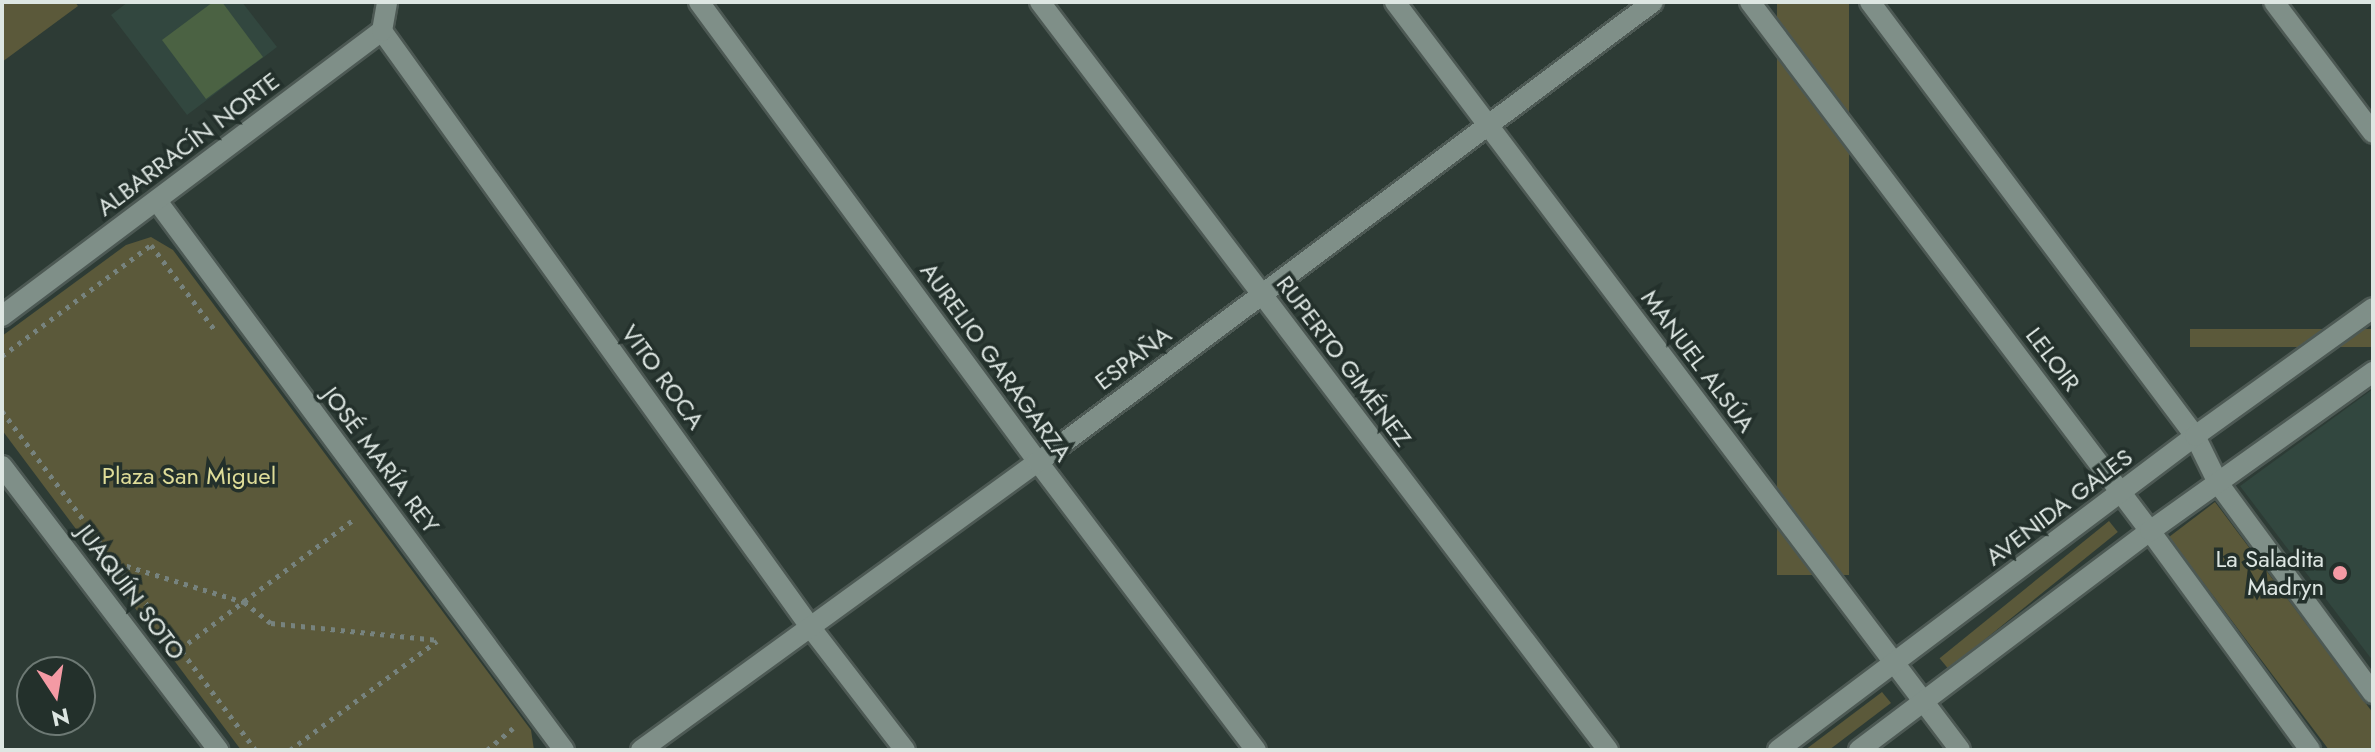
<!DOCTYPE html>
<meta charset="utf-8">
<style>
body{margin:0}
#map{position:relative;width:2375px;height:752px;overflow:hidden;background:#2d3b35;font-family:Jost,sans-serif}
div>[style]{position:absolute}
.built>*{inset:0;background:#32473f}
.green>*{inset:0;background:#5b593a;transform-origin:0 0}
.building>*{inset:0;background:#4b6243}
.path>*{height:5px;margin-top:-2.5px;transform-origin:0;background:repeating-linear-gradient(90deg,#77837e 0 4px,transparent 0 10px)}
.roads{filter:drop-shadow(2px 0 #4d5954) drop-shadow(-2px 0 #4d5954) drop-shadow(0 2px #4d5954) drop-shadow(0 -2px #4d5954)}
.minor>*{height:20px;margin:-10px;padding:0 10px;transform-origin:10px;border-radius:10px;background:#7f8f88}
.dots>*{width:22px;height:22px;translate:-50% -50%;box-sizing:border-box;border:4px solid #23302b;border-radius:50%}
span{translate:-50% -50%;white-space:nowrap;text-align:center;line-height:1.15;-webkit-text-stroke:7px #23302b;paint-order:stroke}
.street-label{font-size:24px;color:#dde6e2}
.park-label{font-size:24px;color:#dedc98}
.poi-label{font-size:24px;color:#dde6e2}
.right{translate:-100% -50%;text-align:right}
.frame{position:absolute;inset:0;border:4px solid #dde6e2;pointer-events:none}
.north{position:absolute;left:16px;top:656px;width:80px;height:80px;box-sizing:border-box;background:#23302b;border:2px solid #6d7974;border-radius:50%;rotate:168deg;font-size:22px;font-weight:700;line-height:32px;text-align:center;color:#dde6e2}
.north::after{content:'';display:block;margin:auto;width:28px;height:36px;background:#f49aa4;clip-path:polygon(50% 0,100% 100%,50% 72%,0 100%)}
</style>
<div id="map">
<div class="built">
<div style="clip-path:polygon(128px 2px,242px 2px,277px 47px,187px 115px,111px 15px)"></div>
<div style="clip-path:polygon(2373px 389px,2373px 661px,2240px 486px)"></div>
</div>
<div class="green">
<div style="clip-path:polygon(2px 2px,75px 2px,78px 6px,2px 62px)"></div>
<div style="left:1777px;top:2px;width:72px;height:573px"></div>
<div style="clip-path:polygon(151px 237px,173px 250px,531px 730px,534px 750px,241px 750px,2px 430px,2px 336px,126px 245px)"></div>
<div style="left:2373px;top:329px;width:18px;height:183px;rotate:90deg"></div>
<div style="clip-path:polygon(2215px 502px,2373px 713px,2373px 750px,2329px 750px,2169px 537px)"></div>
<div style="left:2109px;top:521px;width:14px;height:218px;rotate:51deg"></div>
<div style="clip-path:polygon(1882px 692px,1891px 703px,1829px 750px,1805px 750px)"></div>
</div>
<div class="building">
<div style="clip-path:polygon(213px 2px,222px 2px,263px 57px,206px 99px,162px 40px)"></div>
</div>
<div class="path">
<div style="left:2px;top:356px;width:186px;rotate:-36.7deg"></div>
<div style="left:151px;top:245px;width:105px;rotate:53.1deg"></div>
<div style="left:2px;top:411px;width:424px;rotate:53.2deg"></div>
<div style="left:117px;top:563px;width:133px;rotate:17.1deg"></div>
<div style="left:244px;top:602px;width:34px;rotate:38deg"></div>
<div style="left:271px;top:623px;width:168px;rotate:5.8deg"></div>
<div style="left:180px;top:649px;width:219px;rotate:-36.7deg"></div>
<div style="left:290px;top:750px;width:183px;rotate:-36.6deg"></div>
<div style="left:487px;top:750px;width:34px;rotate:-40deg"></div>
</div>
<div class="roads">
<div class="minor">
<div style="left:699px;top:2px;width:571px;rotate:53.61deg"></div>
<div style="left:1038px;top:462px;width:361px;rotate:52.9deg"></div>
<div style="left:1040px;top:2px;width:939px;rotate:52.79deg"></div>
<div style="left:1395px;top:2px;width:937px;rotate:52.93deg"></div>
<div style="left:1750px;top:2px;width:663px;rotate:52.91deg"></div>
<div style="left:2150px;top:531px;width:271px;rotate:53.8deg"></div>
<div style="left:1870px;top:2px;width:542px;rotate:53.17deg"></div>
<div style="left:2195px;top:436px;width:52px;rotate:63.9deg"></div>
<div style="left:2218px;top:483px;width:261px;rotate:53.6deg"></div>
<div style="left:2274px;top:2px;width:164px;rotate:52.9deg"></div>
<div style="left:382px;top:31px;width:735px;rotate:54.3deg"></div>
<div style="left:811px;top:628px;width:154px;rotate:52.4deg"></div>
<div style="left:157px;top:201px;width:683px;rotate:53.45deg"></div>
<div style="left:2px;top:316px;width:475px;rotate:-36.9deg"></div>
<div style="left:382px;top:31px;width:29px;rotate:-80deg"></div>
<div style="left:2px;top:466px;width:357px;rotate:52.7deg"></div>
<div style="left:641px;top:750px;width:490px;rotate:-36deg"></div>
<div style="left:1038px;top:462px;width:768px;rotate:-36.8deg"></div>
<div style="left:1778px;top:750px;width:522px;rotate:-36.98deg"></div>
<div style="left:2195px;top:436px;width:219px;rotate:-35.7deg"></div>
<div style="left:1859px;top:750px;width:364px;rotate:-37deg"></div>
<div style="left:2150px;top:531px;width:274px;rotate:-35.5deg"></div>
</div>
</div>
<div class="dots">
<div style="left:2340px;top:573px;background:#f49aa4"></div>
</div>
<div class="street-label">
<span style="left:188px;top:144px;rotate:-37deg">ALBARRACÍN NORTE</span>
<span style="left:1133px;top:358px;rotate:-37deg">ESPAÑA</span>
<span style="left:2053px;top:359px;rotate:53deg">LELOIR</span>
<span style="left:1344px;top:361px;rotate:53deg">RUPERTO GIMÉNEZ</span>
<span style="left:1698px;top:361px;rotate:53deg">MANUEL ALSÚA</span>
<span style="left:996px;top:362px;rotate:54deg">AURELIO GARAGARZA</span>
<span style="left:663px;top:377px;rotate:54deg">VITO ROCA</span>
<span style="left:381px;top:460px;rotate:53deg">JOSÉ MARÍA REY</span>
<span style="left:2059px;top:507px;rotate:-37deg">AVENIDA GALES</span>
<span style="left:131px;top:592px;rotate:53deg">JUAQUÍN SOTO</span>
</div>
<div class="park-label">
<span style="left:189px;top:476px">Plaza San Miguel</span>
</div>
<div class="poi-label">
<span class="right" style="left:2324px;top:573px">La Saladita<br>Madryn</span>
</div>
<div class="frame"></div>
<div class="north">N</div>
</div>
